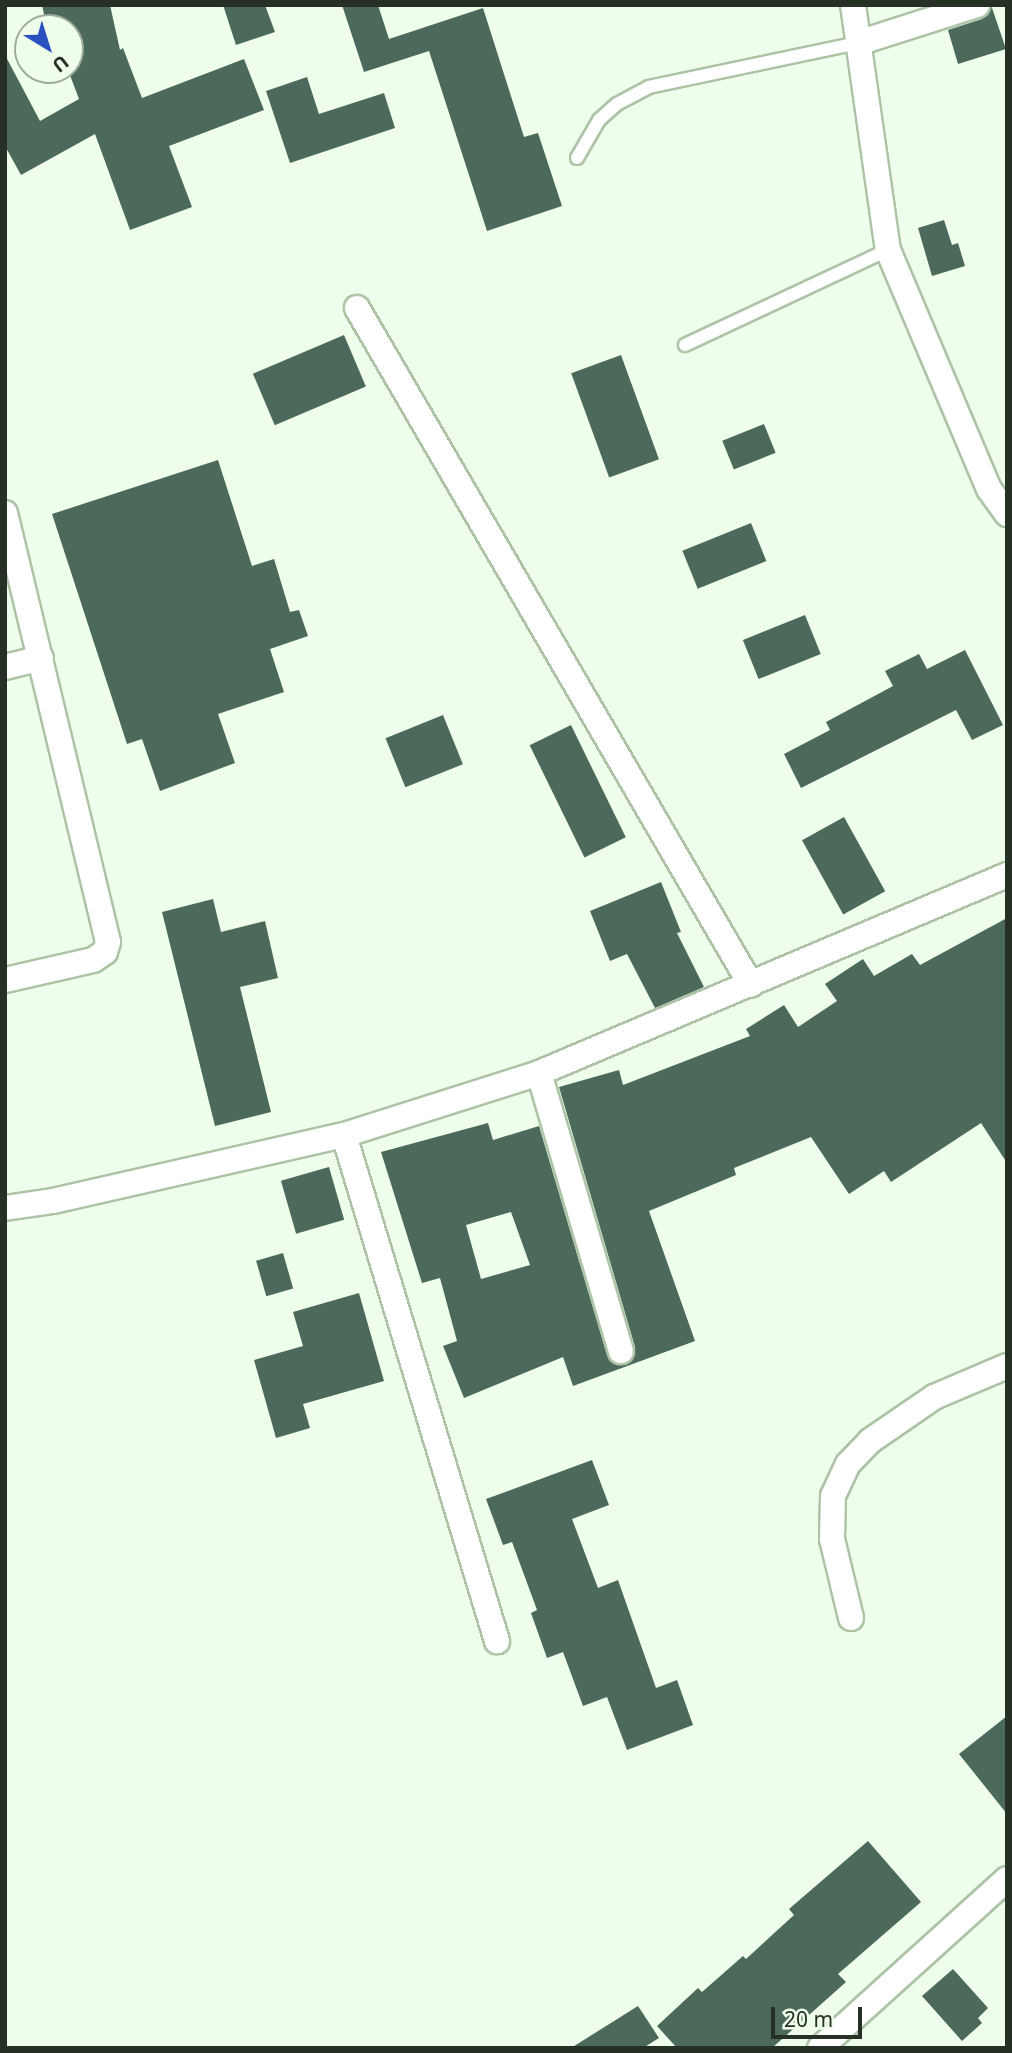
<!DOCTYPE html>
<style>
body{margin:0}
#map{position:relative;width:1012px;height:2053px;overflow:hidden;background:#effeeb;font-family:"Noto Sans",sans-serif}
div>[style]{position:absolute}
.building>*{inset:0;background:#4b6a5b;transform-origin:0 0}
.roads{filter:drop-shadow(2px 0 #acc4a5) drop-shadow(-2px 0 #acc4a5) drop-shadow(0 2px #acc4a5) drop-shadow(0 -2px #acc4a5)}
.lane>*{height:12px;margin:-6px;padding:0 6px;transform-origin:6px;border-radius:6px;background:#fff}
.street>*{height:24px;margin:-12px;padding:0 12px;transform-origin:12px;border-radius:12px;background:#fff}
span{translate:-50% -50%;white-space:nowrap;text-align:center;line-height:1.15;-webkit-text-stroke:7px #effeeb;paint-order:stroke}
.frame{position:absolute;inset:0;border:7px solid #273024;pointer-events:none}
.north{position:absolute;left:14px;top:14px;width:70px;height:70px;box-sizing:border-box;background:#effeeb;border:2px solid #9fac9b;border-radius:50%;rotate:142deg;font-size:19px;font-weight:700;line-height:28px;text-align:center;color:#273024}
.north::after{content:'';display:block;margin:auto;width:24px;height:32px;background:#2b51c1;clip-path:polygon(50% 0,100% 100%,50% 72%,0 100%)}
.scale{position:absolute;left:771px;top:2007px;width:91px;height:32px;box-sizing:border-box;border:4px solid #273024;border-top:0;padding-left:9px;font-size:21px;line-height:24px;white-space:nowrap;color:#273024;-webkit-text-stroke:5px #effeeb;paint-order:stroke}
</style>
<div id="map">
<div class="building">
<div style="clip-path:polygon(42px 5px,110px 5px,120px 50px,123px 48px,142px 98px,244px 59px,264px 110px,169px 146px,192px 207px,130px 230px,95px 134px,21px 175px,5px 146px,5px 55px,40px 121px,79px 99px,68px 70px,70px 28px,47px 28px)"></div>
<div style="clip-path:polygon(223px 5px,265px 5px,275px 32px,236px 45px)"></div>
<div style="clip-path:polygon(342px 5px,378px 5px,389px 39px,483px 8px,524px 137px,538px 133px,562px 206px,487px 231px,429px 51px,364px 72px)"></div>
<div style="clip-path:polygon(991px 5px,1006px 49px,958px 64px,948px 30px,982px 19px,988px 14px)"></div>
<div style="clip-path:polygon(307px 77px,319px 114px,384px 93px,395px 128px,290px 163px,266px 91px)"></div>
<div style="clip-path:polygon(944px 220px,952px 245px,958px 243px,965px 266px,932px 276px,918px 228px)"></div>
<div style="left:344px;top:335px;width:56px;height:99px;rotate:67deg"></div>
<div style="left:621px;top:355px;width:111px;height:53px;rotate:70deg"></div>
<div style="left:764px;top:424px;width:31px;height:45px;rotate:68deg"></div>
<div style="clip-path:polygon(218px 460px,252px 566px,274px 559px,290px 612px,299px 610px,308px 636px,270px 649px,284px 692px,218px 714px,235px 763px,160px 791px,142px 739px,127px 744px,52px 514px)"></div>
<div style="left:751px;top:523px;width:41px;height:74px;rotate:68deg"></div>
<div style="left:805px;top:615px;width:42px;height:67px;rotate:68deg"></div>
<div style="clip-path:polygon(965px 650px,1003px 725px,972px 740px,956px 710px,801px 788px,784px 754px,830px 730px,826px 722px,893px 686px,885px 671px,919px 654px,927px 669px)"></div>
<div style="left:443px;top:715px;width:53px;height:62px;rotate:68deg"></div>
<div style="left:571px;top:725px;width:125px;height:46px;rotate:64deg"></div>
<div style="left:844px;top:817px;width:85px;height:48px;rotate:61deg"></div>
<div style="clip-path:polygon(661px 882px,681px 932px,677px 933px,704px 987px,655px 1008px,627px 954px,610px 961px,590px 911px)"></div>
<div style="clip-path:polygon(213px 899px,221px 932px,265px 921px,278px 978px,240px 987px,271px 1112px,215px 1126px,162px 912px)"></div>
<div style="clip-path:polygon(evenodd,1007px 918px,1007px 1163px,981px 1123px,891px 1182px,884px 1171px,849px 1194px,811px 1137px,734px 1168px,736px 1175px,649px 1211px,695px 1341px,573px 1386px,563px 1357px,464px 1398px,443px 1346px,457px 1341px,440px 1278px,422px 1283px,381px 1152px,488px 1123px,493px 1140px,539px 1126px,607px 1355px,617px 1365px,626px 1365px,635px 1355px,635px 1347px,559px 1087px,619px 1070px,623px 1085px,750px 1036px,746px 1029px,784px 1005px,798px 1027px,837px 1001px,825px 984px,863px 959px,874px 976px,912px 954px,920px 965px,1007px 918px,511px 1212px,530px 1265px,481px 1279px,466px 1225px,511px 1212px)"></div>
<div style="left:329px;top:1167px;width:55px;height:50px;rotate:74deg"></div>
<div style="left:283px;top:1253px;width:37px;height:28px;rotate:74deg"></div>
<div style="clip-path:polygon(359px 1293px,384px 1381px,303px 1404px,310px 1428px,276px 1438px,254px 1360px,303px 1346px,293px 1312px)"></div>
<div style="clip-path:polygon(592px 1460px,609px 1505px,572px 1519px,598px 1588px,618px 1580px,656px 1688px,677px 1680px,693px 1725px,627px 1750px,607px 1697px,583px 1706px,563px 1652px,547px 1658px,531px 1613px,537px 1610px,512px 1542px,503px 1545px,486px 1499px)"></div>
<div style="clip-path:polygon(1007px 1716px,1007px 1814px,959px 1754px)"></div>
<div style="clip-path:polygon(868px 1841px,921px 1902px,838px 1974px,846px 1982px,772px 2048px,677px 2048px,657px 2026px,698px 1988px,702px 1992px,743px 1956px,746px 1959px,794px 1915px,789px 1909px)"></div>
<div style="clip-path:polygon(953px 1969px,988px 2008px,978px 2018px,982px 2023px,962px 2041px,922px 1996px)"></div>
<div style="clip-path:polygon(638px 2006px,659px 2038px,643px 2048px,571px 2048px)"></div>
</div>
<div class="roads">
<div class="lane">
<div style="left:577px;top:158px;width:44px;rotate:-59.9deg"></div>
<div style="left:599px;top:120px;width:24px;rotate:-42deg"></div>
<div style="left:617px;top:104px;width:36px;rotate:-28deg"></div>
<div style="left:649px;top:87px;width:214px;rotate:-11.9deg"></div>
<div style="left:685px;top:345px;width:224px;rotate:-25.1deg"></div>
</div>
<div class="street">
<div style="left:853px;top:5px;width:247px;rotate:81.9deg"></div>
<div style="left:888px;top:250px;width:259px;rotate:67.1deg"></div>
<div style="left:989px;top:489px;width:31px;rotate:54deg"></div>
<div style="left:858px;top:43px;width:125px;rotate:-17.7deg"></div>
<div style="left:357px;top:308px;width:783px;rotate:59.8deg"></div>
<div style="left:5px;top:513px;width:441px;rotate:76.5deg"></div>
<div style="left:108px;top:942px;width:10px;rotate:107deg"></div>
<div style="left:105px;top:952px;width:14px;rotate:146deg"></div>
<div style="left:93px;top:960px;width:90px;rotate:167.2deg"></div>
<div style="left:5px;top:667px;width:37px;rotate:-14deg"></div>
<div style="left:539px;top:1073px;width:290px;rotate:73.6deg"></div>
<div style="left:344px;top:1135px;width:529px;rotate:73.18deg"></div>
<div style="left:5px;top:1208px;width:49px;rotate:-8.3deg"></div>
<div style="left:53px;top:1201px;width:298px;rotate:-12.8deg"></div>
<div style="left:344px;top:1135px;width:205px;rotate:-17.6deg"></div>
<div style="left:539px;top:1073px;width:508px;rotate:-22.93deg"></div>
<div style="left:851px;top:1618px;width:81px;rotate:-103.5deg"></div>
<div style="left:832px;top:1539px;width:43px;rotate:-88.7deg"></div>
<div style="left:833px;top:1496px;width:35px;rotate:-65deg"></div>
<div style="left:848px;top:1464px;width:32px;rotate:-46deg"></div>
<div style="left:870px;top:1441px;width:78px;rotate:-34.5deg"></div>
<div style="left:934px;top:1397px;width:79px;rotate:-23deg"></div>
<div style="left:820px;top:2048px;width:252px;rotate:-42.1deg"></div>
</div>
</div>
<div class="frame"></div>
<div class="north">U</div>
<div class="scale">20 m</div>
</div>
